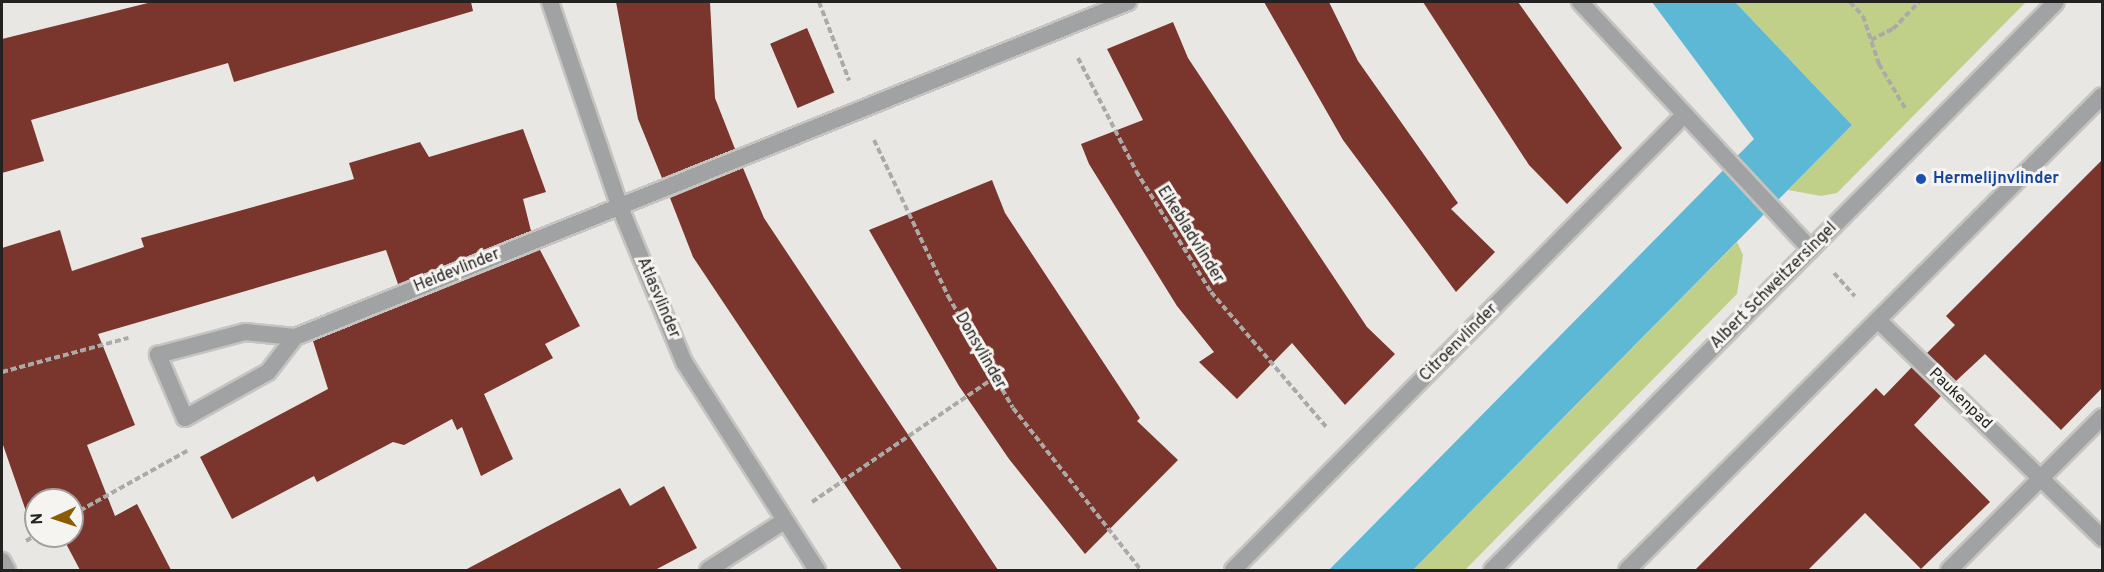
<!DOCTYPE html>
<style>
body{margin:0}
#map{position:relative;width:2104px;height:572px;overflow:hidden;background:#e9e7e3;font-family:Overpass,sans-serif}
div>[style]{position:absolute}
.green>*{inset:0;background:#c1d088}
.water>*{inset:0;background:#5cb8d5}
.building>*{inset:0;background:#7a362d;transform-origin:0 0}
.path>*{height:4px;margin-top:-2px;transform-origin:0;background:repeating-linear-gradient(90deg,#acaaa7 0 6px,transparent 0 9px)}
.roads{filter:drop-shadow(2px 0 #c5c4c0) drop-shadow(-2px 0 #c5c4c0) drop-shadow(0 2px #c5c4c0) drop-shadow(0 -2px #c5c4c0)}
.minor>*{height:16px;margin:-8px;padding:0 8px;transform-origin:8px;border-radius:8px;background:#a0a2a3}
.tertiary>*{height:16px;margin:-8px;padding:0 8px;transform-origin:8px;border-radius:8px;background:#a0a2a3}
.dots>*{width:16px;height:16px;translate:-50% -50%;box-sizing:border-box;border:3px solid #f6f4f1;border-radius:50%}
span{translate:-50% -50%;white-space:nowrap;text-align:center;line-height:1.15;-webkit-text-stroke:6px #f6f4f1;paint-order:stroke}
.transit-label{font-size:16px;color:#164399;font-weight:700}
.left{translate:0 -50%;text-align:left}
.street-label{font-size:16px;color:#232221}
.frame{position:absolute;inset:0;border:3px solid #232221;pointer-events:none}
.north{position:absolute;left:24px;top:488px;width:60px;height:60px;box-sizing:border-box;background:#f6f4f1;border:2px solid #a2a09e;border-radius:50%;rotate:267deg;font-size:16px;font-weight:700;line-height:24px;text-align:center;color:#232221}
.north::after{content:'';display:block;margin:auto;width:21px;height:27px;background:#8b5c02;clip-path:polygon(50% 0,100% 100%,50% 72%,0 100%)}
</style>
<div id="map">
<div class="green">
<div style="clip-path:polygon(1735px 2px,2026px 2px,1837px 193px,1821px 196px,1788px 190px,1852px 125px)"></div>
<div style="clip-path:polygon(1737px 242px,1743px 255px,1737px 294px,1465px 570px,1413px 570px)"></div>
</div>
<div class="water">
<div style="clip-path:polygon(1652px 2px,1735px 2px,1852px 125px,1413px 570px,1329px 570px,1754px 139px)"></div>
</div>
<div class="building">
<div style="clip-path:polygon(152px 2px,471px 2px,473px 11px,234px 82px,228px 63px,31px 120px,44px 161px,2px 173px,2px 39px)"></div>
<div style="clip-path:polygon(616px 2px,710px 2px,715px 98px,735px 149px,662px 178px,638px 119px)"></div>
<div style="clip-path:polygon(1264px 2px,1329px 2px,1358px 61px,1458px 203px,1451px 209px,1495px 252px,1456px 292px,1343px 140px)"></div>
<div style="clip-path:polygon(1423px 2px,1518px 2px,1622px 148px,1567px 204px,1529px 165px)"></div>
<div style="clip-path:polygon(1173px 22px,1188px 58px,1277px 192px,1367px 327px,1395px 354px,1345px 405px,1292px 343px,1237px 399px,1199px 362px,1214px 352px,1177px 306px,1089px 164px,1081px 144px,1143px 120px,1107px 49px)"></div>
<div style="left:807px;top:28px;width:70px;height:40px;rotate:67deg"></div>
<div style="clip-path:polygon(523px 129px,546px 192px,523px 199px,531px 231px,398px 284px,386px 250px,98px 334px,135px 425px,87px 445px,115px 516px,137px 504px,171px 570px,80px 570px,62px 536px,72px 536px,72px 500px,36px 500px,36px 514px,28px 517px,2px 442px,2px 248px,60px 230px,72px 271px,144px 247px,141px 238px,354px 179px,349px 163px,420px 142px,429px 157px)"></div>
<div style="clip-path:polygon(2103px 159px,2103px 387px,2061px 430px,1985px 354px,1956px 381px,1927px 353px,1955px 325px,1946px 316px)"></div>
<div style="clip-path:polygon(743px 168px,764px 218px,998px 570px,902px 570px,693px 257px,670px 198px)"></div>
<div style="clip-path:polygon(992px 180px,1005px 213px,1140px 418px,1137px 421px,1178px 460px,1085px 554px,1009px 459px,959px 386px,869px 230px)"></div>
<div style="clip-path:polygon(540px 250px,580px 326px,545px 344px,553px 358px,484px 394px,513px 459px,481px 476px,462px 427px,457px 430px,452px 419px,404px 445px,393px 442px,317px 482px,314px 476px,232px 519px,200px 457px,328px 389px,313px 341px)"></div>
<div style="clip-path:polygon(1912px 367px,1941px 396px,1914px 425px,1990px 502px,1921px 569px,1865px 513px,1808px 570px,1695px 570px,1876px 388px,1884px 396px)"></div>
<div style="clip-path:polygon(664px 486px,697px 548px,655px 570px,465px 570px,620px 488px,630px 506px)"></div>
</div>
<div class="path">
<div style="left:819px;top:2px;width:84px;rotate:69deg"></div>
<div style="left:1850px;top:2px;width:19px;rotate:47deg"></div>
<div style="left:1863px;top:16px;width:51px;rotate:71.6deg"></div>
<div style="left:1879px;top:64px;width:51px;rotate:59.4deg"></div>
<div style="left:1871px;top:40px;width:25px;rotate:-27deg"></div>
<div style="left:1893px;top:29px;width:37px;rotate:-46deg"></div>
<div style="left:1078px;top:58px;width:127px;rotate:62.8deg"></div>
<div style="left:1136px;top:171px;width:142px;rotate:58.2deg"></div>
<div style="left:1211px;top:292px;width:179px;rotate:49.5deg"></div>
<div style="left:874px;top:140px;width:173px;rotate:64.6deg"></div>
<div style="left:948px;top:296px;width:129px;rotate:59.9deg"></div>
<div style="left:1013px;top:408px;width:206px;rotate:51.7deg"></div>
<div style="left:1834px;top:273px;width:31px;rotate:48deg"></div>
<div style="left:2px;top:372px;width:131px;rotate:-15.1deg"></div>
<div style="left:812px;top:502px;width:222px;rotate:-34.3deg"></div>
<div style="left:72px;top:515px;width:132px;rotate:-29.1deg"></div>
<div style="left:26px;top:541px;width:12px;rotate:-31deg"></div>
</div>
<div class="roads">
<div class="minor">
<div style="left:550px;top:2px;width:214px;rotate:71.2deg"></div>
<div style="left:619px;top:205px;width:170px;rotate:67.5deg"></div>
<div style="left:684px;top:362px;width:247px;rotate:57.4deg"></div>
<div style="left:1580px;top:2px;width:338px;rotate:47deg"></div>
<div style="left:1878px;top:320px;width:313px;rotate:44.2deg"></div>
<div style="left:295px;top:337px;width:44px;rotate:127.6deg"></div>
<div style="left:268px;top:372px;width:95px;rotate:151deg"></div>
<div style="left:185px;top:418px;width:69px;rotate:-113.2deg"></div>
<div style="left:158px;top:355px;width:90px;rotate:-14.8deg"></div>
<div style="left:245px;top:332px;width:50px;rotate:5.7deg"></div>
<div style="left:295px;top:337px;width:898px;rotate:-21.91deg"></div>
<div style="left:2px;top:561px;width:10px;rotate:61deg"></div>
<div style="left:708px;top:570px;width:90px;rotate:-32.8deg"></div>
<div style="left:1233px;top:570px;width:641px;rotate:-45.25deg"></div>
<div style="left:1627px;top:570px;width:671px;rotate:-44.94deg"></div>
<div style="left:1949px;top:570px;width:216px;rotate:-45deg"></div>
</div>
<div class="tertiary">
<div style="left:1492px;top:570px;width:800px;rotate:-45.2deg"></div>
</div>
</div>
<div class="dots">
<div style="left:1921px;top:179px;background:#1a4fb4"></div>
</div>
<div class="transit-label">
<span class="left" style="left:1933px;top:179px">Hermelijnvlinder</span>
</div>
<div class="street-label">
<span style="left:1190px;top:235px;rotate:58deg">Eikebladvlinder</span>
<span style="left:457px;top:271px;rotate:-22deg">Heidevlinder</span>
<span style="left:1774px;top:286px;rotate:-45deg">Albert Schweitzersingel</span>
<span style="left:658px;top:298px;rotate:67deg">Atlasvlinder</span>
<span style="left:1459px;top:343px;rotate:-45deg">Citroenvlinder</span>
<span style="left:980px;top:351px;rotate:60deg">Donsvlinder</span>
<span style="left:1960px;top:399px;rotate:44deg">Paukenpad</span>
</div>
<div class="frame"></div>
<div class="north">N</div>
</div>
